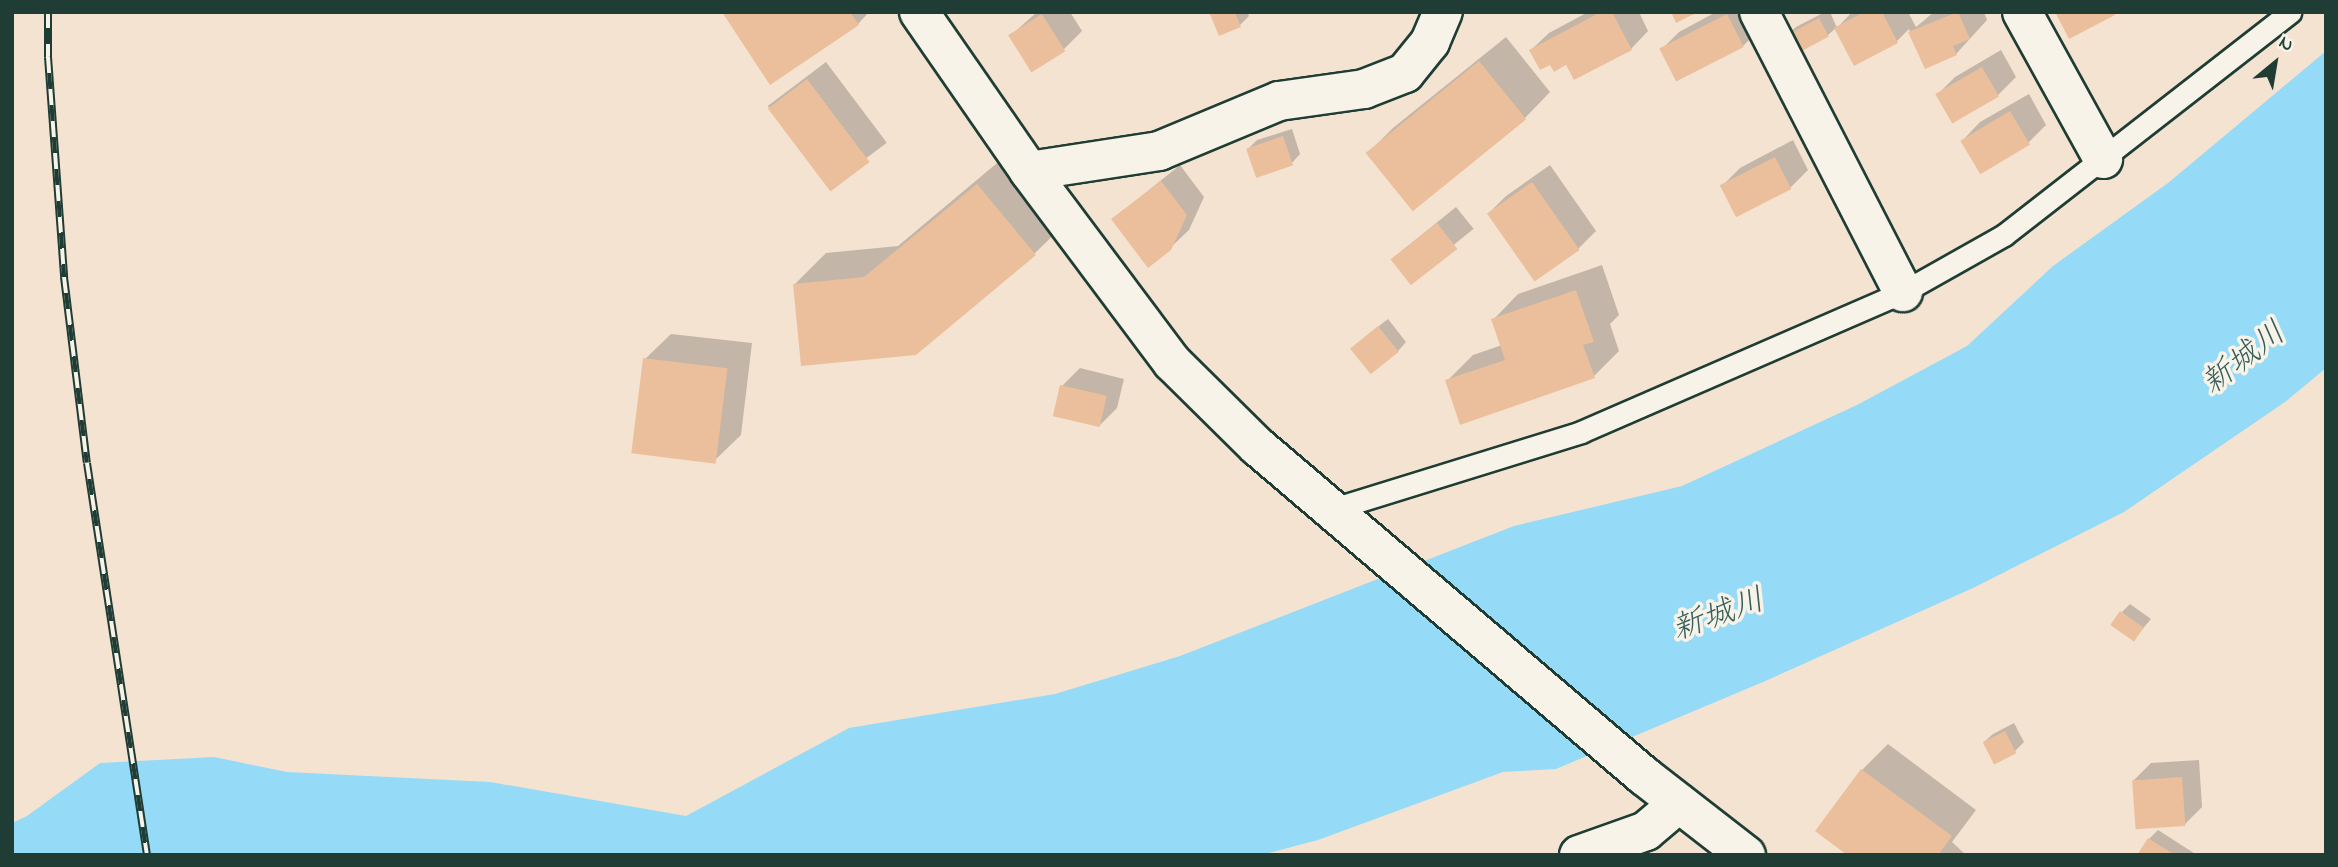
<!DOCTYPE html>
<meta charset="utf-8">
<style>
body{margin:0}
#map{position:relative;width:2338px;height:867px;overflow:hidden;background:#f4e3d1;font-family:"Indie Flower","Klee One",sans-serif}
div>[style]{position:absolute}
.water>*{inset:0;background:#95dbf7}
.shadow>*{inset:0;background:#0003;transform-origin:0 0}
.building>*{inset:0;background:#ecbf9c;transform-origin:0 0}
.roads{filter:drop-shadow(2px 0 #1f3d34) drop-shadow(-2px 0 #1f3d34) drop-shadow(0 2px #1f3d34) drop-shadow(0 -2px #1f3d34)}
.service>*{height:21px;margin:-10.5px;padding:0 10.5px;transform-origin:10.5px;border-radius:10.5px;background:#f7f3e8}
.minor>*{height:38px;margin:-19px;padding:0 19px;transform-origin:19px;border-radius:19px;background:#f7f3e8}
.tertiary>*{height:38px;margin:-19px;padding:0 19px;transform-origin:19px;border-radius:19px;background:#f7f3e8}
.rail>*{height:8px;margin-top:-4px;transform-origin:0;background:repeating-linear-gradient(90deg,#f7f3e8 0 16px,#1f3d34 0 32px);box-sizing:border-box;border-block:2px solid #1f3d34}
span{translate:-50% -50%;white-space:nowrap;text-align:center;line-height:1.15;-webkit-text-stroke:7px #f7f3e8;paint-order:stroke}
.water-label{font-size:32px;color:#375d5b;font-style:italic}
.frame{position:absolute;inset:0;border:14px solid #1f3d34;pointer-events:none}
.north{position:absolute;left:2240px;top:28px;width:70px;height:70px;-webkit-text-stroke:5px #f7f3e8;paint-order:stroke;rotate:30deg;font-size:19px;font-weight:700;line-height:28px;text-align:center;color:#1f3d34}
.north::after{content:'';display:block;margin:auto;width:24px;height:32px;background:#1f3d34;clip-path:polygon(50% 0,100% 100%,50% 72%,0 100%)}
</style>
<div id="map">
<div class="water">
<div style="clip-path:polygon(2326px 51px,2326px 368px,2285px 402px,2124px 512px,1973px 588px,1763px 682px,1556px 769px,1503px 772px,1318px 840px,1261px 855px,12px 855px,12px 823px,27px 816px,100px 763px,214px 757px,287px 772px,490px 782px,686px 816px,849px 728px,1055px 694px,1180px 656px,1514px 526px,1682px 486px,1857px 405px,1967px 346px,2053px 266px,2168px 183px)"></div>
</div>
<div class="shadow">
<div style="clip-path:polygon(724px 12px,869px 12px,858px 24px)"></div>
<div style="clip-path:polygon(1037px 12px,1070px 12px,1082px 31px,1064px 49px,1032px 70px,1010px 36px)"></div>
<div style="clip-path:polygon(1211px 12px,1247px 12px,1249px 16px,1240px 25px)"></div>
<div style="clip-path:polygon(1588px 12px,1639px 12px,1648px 31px,1631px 49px,1567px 63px,1531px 50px,1549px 33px)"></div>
<div style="clip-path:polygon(1716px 12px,1753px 12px,1761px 28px,1743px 46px,1661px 50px,1679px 32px)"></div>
<div style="clip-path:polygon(1825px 12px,1830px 12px,1837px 28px,1852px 12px,1908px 12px,1916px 27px,1934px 12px,1984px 12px,1987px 20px,1956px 54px,1926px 67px,1909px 29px,1897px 41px,1836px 28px,1828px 35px,1787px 35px,1796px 27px)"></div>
<div style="clip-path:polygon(1506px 37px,1550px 92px,1525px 118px,1413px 209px,1368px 153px,1393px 128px)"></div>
<div style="clip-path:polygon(2001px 50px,2016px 77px,1998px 95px,1952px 121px,1937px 95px,1955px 77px)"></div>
<div style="left:826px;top:62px;width:101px;height:73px;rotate:53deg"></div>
<div style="clip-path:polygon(2029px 94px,2046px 125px,2028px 143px,1963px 140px,1980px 122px)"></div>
<div style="clip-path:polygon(1292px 129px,1300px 154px,1292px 163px,1248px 149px,1257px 140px)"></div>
<div style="clip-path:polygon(1793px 140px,1808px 170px,1790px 188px,1722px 186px,1740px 168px)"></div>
<div style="clip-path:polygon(1009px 153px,1067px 222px,1035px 253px,915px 353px,794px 285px,826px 253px,898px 246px)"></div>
<div style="clip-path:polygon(1180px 165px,1204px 197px,1189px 230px,1170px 248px,1113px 219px)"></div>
<div style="clip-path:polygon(1550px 165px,1596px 231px,1578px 249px,1488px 214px,1506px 196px)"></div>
<div style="left:1456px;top:207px;width:28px;height:82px;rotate:51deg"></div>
<div style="clip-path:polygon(1602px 265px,1619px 315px,1610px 324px,1619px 351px,1594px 376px,1447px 381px,1473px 355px,1502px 345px,1493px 320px,1518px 294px)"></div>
<div style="clip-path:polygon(1388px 319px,1406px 342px,1398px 351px,1361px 340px)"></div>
<div style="clip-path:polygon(671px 334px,752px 343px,741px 435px,715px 460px,645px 359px)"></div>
<div style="clip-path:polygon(1080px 368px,1124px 379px,1117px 408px,1099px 426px,1062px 386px)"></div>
<div style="clip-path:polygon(2130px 604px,2151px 619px,2134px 639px,2122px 612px)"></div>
<div style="clip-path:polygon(2014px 723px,2024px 742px,2015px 751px,1994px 762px,1984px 742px,1993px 734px)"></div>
<div style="clip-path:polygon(1888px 744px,1976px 810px,1952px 842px,1966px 855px,1850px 855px,1817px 830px,1862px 770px)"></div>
<div style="clip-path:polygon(2199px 760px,2202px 807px,2184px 825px,2133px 781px,2151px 763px)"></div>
<div style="clip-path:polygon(2158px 830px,2197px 855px,2142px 855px,2149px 839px)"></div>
</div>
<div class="building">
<div style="clip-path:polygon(722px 12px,850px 12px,859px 25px,770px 85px)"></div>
<div style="clip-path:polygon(1209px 12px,1235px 12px,1241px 27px,1219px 36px)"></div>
<div style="clip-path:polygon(1601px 12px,1612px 12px,1632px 50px,1574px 80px,1566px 65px,1554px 72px,1550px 65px,1540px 70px,1529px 50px)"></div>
<div style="clip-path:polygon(1671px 12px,1698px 12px,1676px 23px)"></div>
<div style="clip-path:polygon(1864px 12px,1882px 12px,1898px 43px,1854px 66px,1834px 28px)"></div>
<div style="clip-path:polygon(1958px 12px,1970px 39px,1953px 46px,1957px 55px,1925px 69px,1908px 32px)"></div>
<div style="clip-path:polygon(2055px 12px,2114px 12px,2115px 15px,2069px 39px)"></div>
<div style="left:1042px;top:14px;width:44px;height:40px;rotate:58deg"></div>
<div style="left:1727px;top:14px;width:37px;height:76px;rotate:63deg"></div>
<div style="left:1819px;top:18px;width:21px;height:38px;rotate:62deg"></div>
<div style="left:1479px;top:61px;width:75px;height:146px;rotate:51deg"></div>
<div style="left:1982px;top:67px;width:34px;height:54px;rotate:60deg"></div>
<div style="left:807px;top:79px;width:104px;height:49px;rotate:53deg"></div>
<div style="left:2010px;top:111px;width:39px;height:58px;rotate:59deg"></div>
<div style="left:1283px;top:136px;width:31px;height:39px;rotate:71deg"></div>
<div style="left:1775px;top:157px;width:36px;height:62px;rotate:63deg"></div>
<div style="clip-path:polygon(1161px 181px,1187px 215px,1171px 250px,1148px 268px,1111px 219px)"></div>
<div style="left:1532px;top:182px;width:83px;height:55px;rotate:55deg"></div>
<div style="clip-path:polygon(977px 184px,1036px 255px,916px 355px,801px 366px,793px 284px,864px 277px)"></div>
<div style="left:1437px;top:223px;width:33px;height:59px;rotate:52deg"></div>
<div style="clip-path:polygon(1576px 290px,1594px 342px,1583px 345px,1595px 378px,1460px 425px,1445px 380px,1505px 360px,1491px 319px)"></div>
<div style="left:1378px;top:326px;width:33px;height:36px;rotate:51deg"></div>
<div style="left:643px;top:358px;width:85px;height:96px;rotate:7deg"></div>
<div style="left:1060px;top:385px;width:48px;height:32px;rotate:13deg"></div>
<div style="left:2120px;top:611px;width:29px;height:17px;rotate:35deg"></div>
<div style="left:2005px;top:731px;width:25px;height:25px;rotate:63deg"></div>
<div style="clip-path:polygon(1861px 769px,1952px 836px,1938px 855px,1847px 855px,1815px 831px)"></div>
<div style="left:2182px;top:777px;width:49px;height:50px;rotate:86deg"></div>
<div style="clip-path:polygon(2148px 838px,2175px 855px,2137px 855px)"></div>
</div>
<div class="roads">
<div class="service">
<div style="left:1333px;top:509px;width:260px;rotate:-17.2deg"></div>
<div style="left:1581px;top:432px;width:351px;rotate:-23.5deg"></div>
<div style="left:1903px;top:292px;width:116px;rotate:-29.4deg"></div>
<div style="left:2004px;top:235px;width:363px;rotate:-37.9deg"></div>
</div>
<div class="minor">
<div style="left:1759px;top:12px;width:315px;rotate:62.8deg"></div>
<div style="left:2022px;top:12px;width:168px;rotate:61.1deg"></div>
<div style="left:1029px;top:171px;width:132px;rotate:-8.7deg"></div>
<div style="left:1159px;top:151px;width:130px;rotate:-22.6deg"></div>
<div style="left:1279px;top:101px;width:86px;rotate:-8deg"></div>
<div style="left:1364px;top:89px;width:44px;rotate:-21.3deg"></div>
<div style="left:1405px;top:73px;width:40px;rotate:-51deg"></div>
<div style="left:1430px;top:42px;width:33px;rotate:-67deg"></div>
<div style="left:1579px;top:855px;width:71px;rotate:-19.7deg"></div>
<div style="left:1646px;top:831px;width:43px;rotate:-40.3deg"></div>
</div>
<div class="tertiary">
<div style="left:919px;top:12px;width:193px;rotate:55.3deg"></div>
<div style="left:1029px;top:171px;width:239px;rotate:53.2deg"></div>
<div style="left:1172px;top:362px;width:120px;rotate:44.7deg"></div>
<div style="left:1257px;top:446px;width:509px;rotate:40.45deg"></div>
<div style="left:1644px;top:776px;width:129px;rotate:37.8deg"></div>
</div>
</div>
<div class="rail">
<div style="left:48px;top:12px;width:45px;rotate:90deg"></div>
<div style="left:48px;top:57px;width:221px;rotate:85.8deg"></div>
<div style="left:64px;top:277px;width:187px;rotate:83deg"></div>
<div style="left:87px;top:463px;width:397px;rotate:81.3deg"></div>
</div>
<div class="water-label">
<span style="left:2245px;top:360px;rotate:-38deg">新城川</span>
<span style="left:1719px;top:617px;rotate:-20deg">新城川</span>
</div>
<div class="frame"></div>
<div class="north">N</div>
</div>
